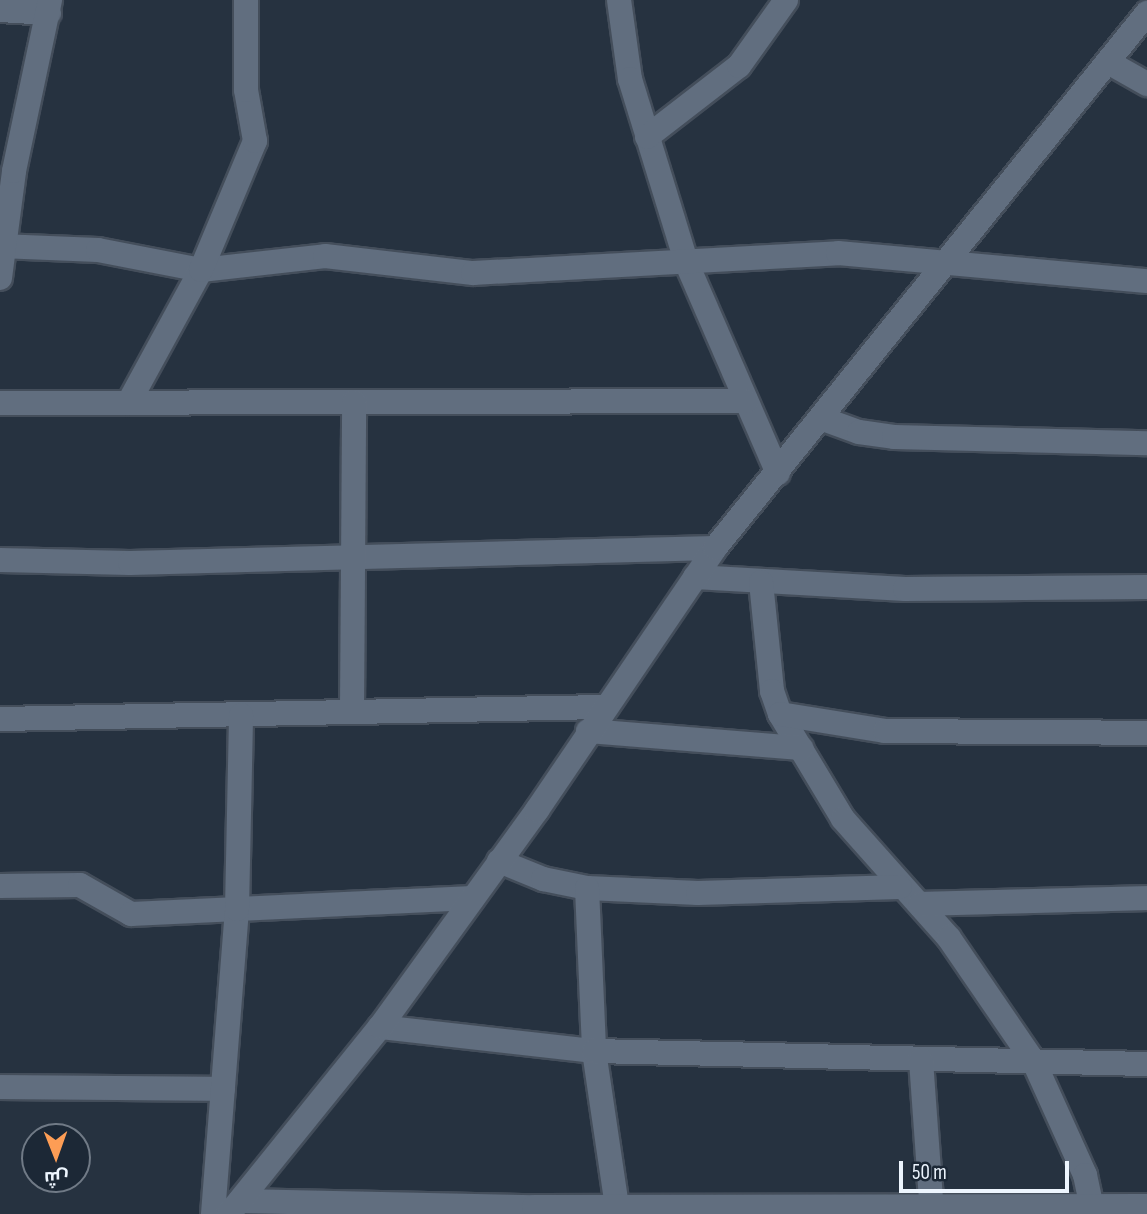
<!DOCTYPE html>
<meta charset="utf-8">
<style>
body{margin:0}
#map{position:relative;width:1147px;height:1214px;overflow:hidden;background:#263240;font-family:"Sofia Sans Condensed",Cairo,sans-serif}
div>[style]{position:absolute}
.roads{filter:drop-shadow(2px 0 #444e5b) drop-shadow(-2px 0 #444e5b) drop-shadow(0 2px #444e5b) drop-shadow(0 -2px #444e5b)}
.minor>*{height:24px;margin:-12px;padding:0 12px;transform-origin:12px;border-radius:12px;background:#616e7f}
span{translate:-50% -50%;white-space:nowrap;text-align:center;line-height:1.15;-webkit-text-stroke:7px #1c2836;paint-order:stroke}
.north{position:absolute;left:21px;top:1123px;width:70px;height:70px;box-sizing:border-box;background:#1c2836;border:2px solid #707a86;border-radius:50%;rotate:179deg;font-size:19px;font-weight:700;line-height:28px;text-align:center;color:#edf5fe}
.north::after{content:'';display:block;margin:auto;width:24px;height:32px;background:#fd9d55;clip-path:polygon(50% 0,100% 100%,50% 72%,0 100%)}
.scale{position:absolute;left:899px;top:1161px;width:170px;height:32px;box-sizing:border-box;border:4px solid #edf5fe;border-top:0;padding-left:9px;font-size:21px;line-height:24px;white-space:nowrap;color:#edf5fe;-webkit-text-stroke:5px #1c2836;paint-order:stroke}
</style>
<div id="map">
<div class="roads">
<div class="minor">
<div style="left:619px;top:0;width:80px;rotate:82.1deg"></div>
<div style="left:630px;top:79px;width:194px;rotate:72.9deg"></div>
<div style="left:687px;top:264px;width:228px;rotate:66.5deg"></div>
<div style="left:0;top:10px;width:49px;rotate:3.5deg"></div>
<div style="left:1108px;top:62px;width:45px;rotate:29.4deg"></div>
<div style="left:647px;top:137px;width:116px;rotate:-37.7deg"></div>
<div style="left:739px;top:66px;width:81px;rotate:-54.5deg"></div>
<div style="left:0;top:246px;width:98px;rotate:2.3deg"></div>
<div style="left:98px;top:250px;width:105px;rotate:11deg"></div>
<div style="left:201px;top:270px;width:125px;rotate:-6.4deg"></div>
<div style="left:325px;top:256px;width:149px;rotate:6.6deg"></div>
<div style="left:473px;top:273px;width:366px;rotate:-3.1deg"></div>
<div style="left:838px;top:253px;width:310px;rotate:5.2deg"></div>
<div style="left:0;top:278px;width:108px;rotate:-82.5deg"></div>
<div style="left:14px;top:171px;width:175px;rotate:-78.1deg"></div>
<div style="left:129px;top:402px;width:150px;rotate:-61.4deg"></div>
<div style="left:201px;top:270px;width:140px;rotate:-67.3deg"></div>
<div style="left:255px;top:141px;width:52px;rotate:-100deg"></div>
<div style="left:246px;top:90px;width:90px;rotate:-90deg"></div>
<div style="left:0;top:403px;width:746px;rotate:-0.15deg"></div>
<div style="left:823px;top:419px;width:38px;rotate:20deg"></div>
<div style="left:859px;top:432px;width:35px;rotate:8deg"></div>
<div style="left:894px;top:437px;width:253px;rotate:1.4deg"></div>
<div style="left:0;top:560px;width:130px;rotate:1.3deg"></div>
<div style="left:130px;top:563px;width:585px;rotate:-1.47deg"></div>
<div style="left:695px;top:577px;width:210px;rotate:3.3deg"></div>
<div style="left:905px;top:589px;width:242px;rotate:-0.5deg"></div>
<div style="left:761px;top:582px;width:110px;rotate:84.2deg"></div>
<div style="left:772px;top:691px;width:24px;rotate:71deg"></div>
<div style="left:780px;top:714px;width:122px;rotate:59deg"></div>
<div style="left:843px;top:819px;width:159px;rotate:48.3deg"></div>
<div style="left:949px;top:938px;width:150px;rotate:55.6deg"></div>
<div style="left:1034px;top:1062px;width:124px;rotate:65.7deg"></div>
<div style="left:1085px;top:1175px;width:40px;rotate:78deg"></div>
<div style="left:352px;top:711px;width:309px;rotate:-89.6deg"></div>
<div style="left:780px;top:714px;width:106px;rotate:9.2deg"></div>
<div style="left:885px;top:731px;width:262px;rotate:0.4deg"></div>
<div style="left:0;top:719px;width:603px;rotate:-1.14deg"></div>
<div style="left:588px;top:731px;width:214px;rotate:4.6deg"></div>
<div style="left:499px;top:861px;width:48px;rotate:22.2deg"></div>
<div style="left:543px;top:879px;width:45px;rotate:11.6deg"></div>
<div style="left:587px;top:888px;width:111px;rotate:2.6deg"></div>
<div style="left:698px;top:893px;width:202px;rotate:-1.7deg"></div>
<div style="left:0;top:886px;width:80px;rotate:-0.7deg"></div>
<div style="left:80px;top:885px;width:59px;rotate:29.6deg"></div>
<div style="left:131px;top:914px;width:342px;rotate:-2.7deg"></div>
<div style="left:587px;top:888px;width:163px;rotate:87.5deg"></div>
<div style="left:594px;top:1051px;width:158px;rotate:81.6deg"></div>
<div style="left:920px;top:904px;width:227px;rotate:-1.5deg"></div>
<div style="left:380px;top:1027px;width:215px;rotate:6.4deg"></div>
<div style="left:594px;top:1051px;width:553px;rotate:1.35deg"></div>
<div style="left:921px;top:1060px;width:154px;rotate:85.9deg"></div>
<div style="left:0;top:1087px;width:223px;rotate:0.5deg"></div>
<div style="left:240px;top:1201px;width:294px;rotate:1.2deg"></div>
<div style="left:534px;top:1207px;width:613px;rotate:-0.09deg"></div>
<div style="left:213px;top:1214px;width:306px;rotate:-85.5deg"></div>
<div style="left:237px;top:909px;width:194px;rotate:-88.8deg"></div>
<div style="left:229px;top:1214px;width:240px;rotate:-51.1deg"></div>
<div style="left:380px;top:1027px;width:268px;rotate:-54.1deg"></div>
<div style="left:537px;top:810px;width:317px;rotate:-55.8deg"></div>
<div style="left:715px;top:548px;width:688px;rotate:-51.08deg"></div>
</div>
</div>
<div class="north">ش</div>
<div class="scale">50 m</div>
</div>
